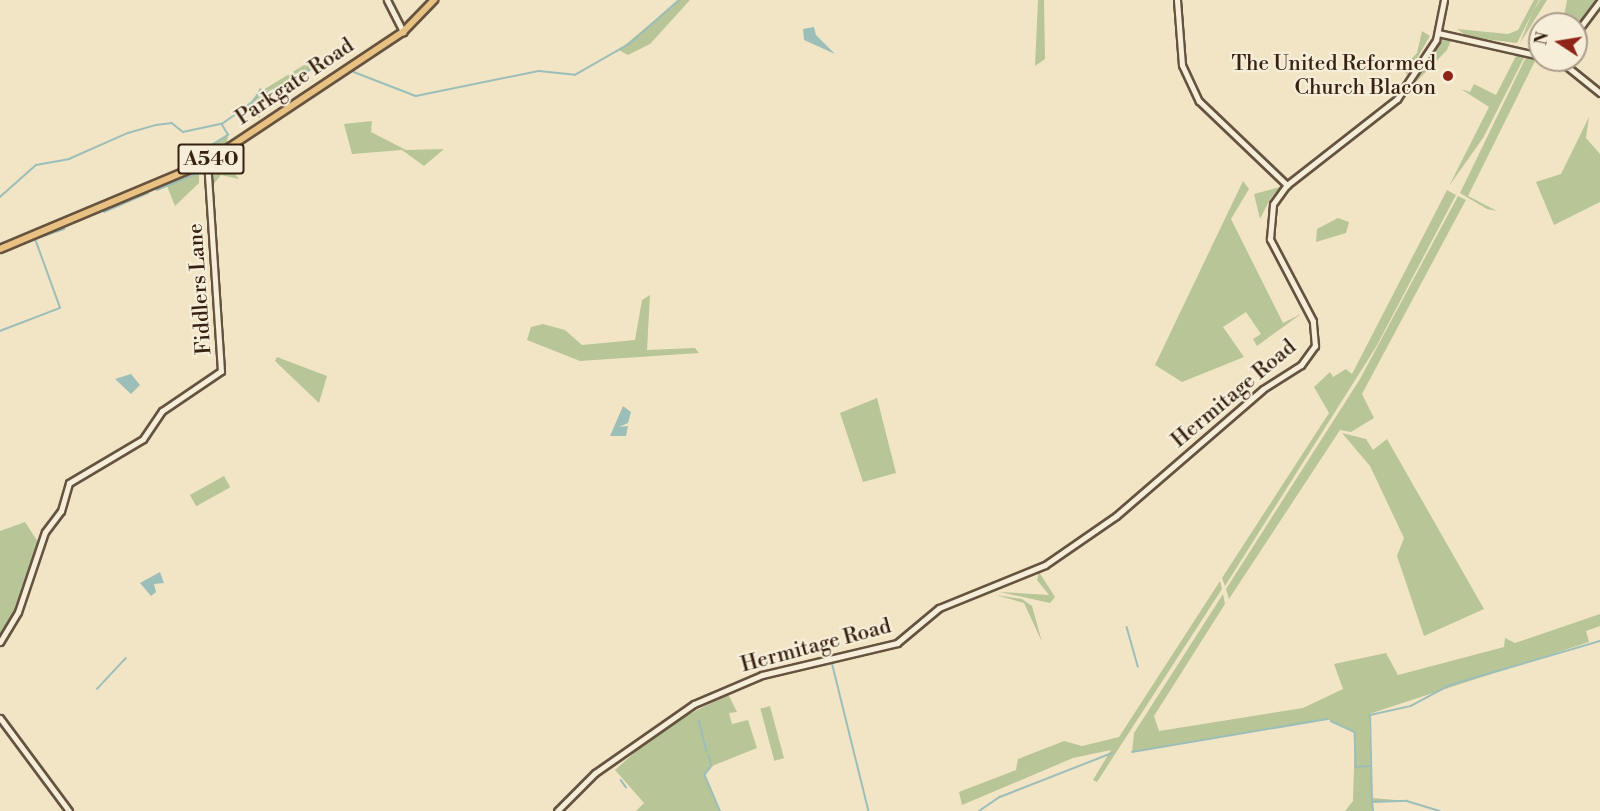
<!DOCTYPE html>
<style>
body{margin:0}
#map{position:relative;width:1600px;height:811px;overflow:hidden;background:#f2e5c6;font-family:"Libre Bodoni",serif}
div>[style]{position:absolute}
.green>*{inset:0;background:#b8c597;transform-origin:0 0}
.water>*{inset:0;background:#9cbeb9}
.stream>*{height:1.5px;margin:-0.75px;padding:0 0.75px;transform-origin:0.75px;border-radius:0.75px;background:#9cbeb9}
.roads{filter:drop-shadow(2px 0 #66533f) drop-shadow(-2px 0 #66533f) drop-shadow(0 2px #66533f) drop-shadow(0 -2px #66533f)}
.minor>*{height:5px;margin:-2.5px;padding:0 2.5px;transform-origin:2.5px;border-radius:2.5px;background:#f7eeda}
.major>*{height:6px;margin:-3px;padding:0 3px;transform-origin:3px;border-radius:3px;background:#e9c283}
.dots>*{width:16px;height:16px;translate:-50% -50%;box-sizing:border-box;border:3px solid #f7eeda;border-radius:50%}
span{translate:-50% -50%;white-space:nowrap;text-align:center;line-height:1.15;-webkit-text-stroke:4.5px #f7eeda;paint-order:stroke}
.shield-label span{padding:2px 4px;background:#f7eeda;border:2px solid;border-radius:4px;-webkit-text-stroke-width:0}
.shield-label{font-size:20px;color:#372212;font-weight:700}
.poi-label{font-size:21px;color:#372212}
.right{translate:-100% -50%;text-align:right}
.street-label{font-size:21px;color:#372212}
.north{position:absolute;left:1528px;top:12px;width:60px;height:60px;box-sizing:border-box;background:#f7eeda;border:2px solid #aa9c8a;border-radius:50%;rotate:282deg;font-size:16px;font-weight:700;line-height:24px;text-align:center;color:#372212}
.north::after{content:'';display:block;margin:auto;width:21px;height:27px;background:#8f2418;clip-path:polygon(50% 0,100% 100%,50% 72%,0 100%)}
</style>
<div id="map">
<div class="green">
<div style="clip-path:polygon(679px 0,690px 0,650px 44px,628px 55px,619px 50px)"></div>
<div style="clip-path:polygon(1038px 0,1044px 0,1045px 59px,1035px 66px)"></div>
<div style="clip-path:polygon(1534px 0,1539px 0,1517px 43px,1468px 37px,1457px 29px,1508px 34px,1518px 30px)"></div>
<div style="clip-path:polygon(1540px 0,1547px 0,1520px 43px,1532px 13px)"></div>
<div style="clip-path:polygon(1567px 0,1595px 0,1576px 26px,1563px 21px)"></div>
<div style="clip-path:polygon(1422px 31px,1430px 36px,1407px 75px,1403px 68px,1417px 53px)"></div>
<div style="clip-path:polygon(1442px 36px,1452px 38px,1447px 50px,1416px 82px)"></div>
<div style="clip-path:polygon(1518px 52px,1526px 54px,1483px 138px,1449px 186px,1489px 107px,1461px 89px,1470px 92px,1474px 84px,1496px 95px)"></div>
<div style="clip-path:polygon(1527px 55px,1536px 59px,1468px 196px,1497px 211px,1487px 209px,1460px 193px)"></div>
<div style="clip-path:polygon(314px 59px,318px 65px,270px 91px,263px 90px)"></div>
<div style="clip-path:polygon(300px 76px,258px 105px,260px 119px,249px 104px,260px 90px,270px 93px)"></div>
<div style="clip-path:polygon(1589px 117px,1586px 138px,1600px 154px,1600px 202px,1554px 225px,1536px 182px,1561px 174px)"></div>
<div style="clip-path:polygon(372px 121px,371px 132px,406px 150px,444px 149px,424px 166px,402px 150px,352px 154px,344px 124px)"></div>
<div style="clip-path:polygon(228px 135px,227px 142px,193px 163px,191px 158px)"></div>
<div style="clip-path:polygon(239px 146px,243px 151px,224px 160px,239px 179px,221px 175px,212px 186px,210px 164px)"></div>
<div style="clip-path:polygon(199px 172px,199px 183px,175px 206px,167px 186px)"></div>
<div style="clip-path:polygon(1243px 181px,1249px 189px,1231px 219px,1283px 323px,1301px 314px,1257px 346px,1253px 339px,1261px 334px,1246px 312px,1223px 327px,1244px 357px,1182px 382px,1155px 365px)"></div>
<div style="clip-path:polygon(1280px 187px,1270px 199px,1260px 219px,1254px 194px)"></div>
<div style="clip-path:polygon(1447px 190px,1456px 195px,1376px 347px,1225px 586px,1222px 578px,1329px 413px,1314px 387px,1330px 372px,1333px 377px,1346px 369px,1352px 374px)"></div>
<div style="clip-path:polygon(1458px 196px,1466px 200px,1461px 209px,1362px 394px,1374px 418px,1351px 432px,1340px 430px,1229px 599px,1226px 589px,1360px 379px)"></div>
<div style="clip-path:polygon(1338px 218px,1349px 222px,1346px 233px,1316px 242px,1317px 229px)"></div>
<div style="clip-path:polygon(650px 295px,647px 350px,695px 348px,699px 353px,580px 361px,527px 340px,531px 327px,543px 324px,565px 330px,582px 345px,635px 340px,642px 300px)"></div>
<div style="clip-path:polygon(277px 357px,327px 376px,319px 403px,275px 361px)"></div>
<div style="clip-path:polygon(877px 398px,896px 473px,863px 482px,840px 413px)"></div>
<div style="clip-path:polygon(1342px 433px,1366px 439px,1373px 450px,1387px 439px,1484px 609px,1424px 636px,1397px 556px,1404px 538px,1370px 466px)"></div>
<div style="left:224px;top:476px;width:13px;height:39px;rotate:61deg"></div>
<div style="clip-path:polygon(25px 522px,38px 542px,17px 609px,0 637px,0 531px)"></div>
<div style="clip-path:polygon(1039px 572px,1055px 597px,1050px 603px,1000px 592px,1049px 595px,1037px 580px)"></div>
<div style="clip-path:polygon(1220px 581px,1222px 589px,1097px 782px,1093px 780px,1111px 750px,1073px 758px,962px 805px,959px 792px,1016px 770px,1018px 759px,1064px 741px,1082px 746px,1119px 737px)"></div>
<div style="clip-path:polygon(1223px 594px,1225px 604px,1154px 716px,1159px 731px,1303px 708px,1343px 689px,1334px 664px,1386px 653px,1398px 675px,1504px 647px,1505px 638px,1515px 643px,1600px 614px,1600px 626px,1586px 631px,1589px 642px,1369px 714px,1372px 798px,1407px 801px,1373px 802px,1373px 811px,1345px 811px,1353px 801px,1355px 732px,1327px 719px,1132px 752px,1134px 733px)"></div>
<div style="clip-path:polygon(996px 595px,1022px 599px,1032px 606px,1042px 642px,1024px 603px)"></div>
<div style="clip-path:polygon(728px 694px,737px 712px,729px 713px,732px 724px,748px 720px,757px 748px,712px 766px,705px 775px,720px 811px,636px 811px,644px 803px,615px 770px,661px 729px)"></div>
<div style="left:770px;top:706px;width:54px;height:10px;rotate:75deg"></div>
</div>
<div class="water">
<div style="clip-path:polygon(814px 27px,816px 35px,835px 54px,804px 40px,803px 29px)"></div>
<div style="clip-path:polygon(131px 374px,140px 385px,131px 394px,115px 379px)"></div>
<div style="clip-path:polygon(623px 406px,631px 412px,628px 423px,619px 427px,628px 426px,626px 436px,610px 436px)"></div>
<div style="clip-path:polygon(160px 572px,164px 583px,154px 584px,156px 592px,151px 596px,140px 583px)"></div>
</div>
<div class="stream">
<div style="left:354px;top:72px;width:66px;rotate:21.2deg"></div>
<div style="left:416px;top:96px;width:126px;rotate:-11.5deg"></div>
<div style="left:539px;top:71px;width:36px;rotate:6deg"></div>
<div style="left:575px;top:75px;width:62px;rotate:-29.9deg"></div>
<div style="left:629px;top:44px;width:67px;rotate:-41.3deg"></div>
<div style="left:193px;top:163px;width:5px;rotate:-112deg"></div>
<div style="left:191px;top:158px;width:44px;rotate:-31.9deg"></div>
<div style="left:228px;top:135px;width:12px;rotate:-121deg"></div>
<div style="left:157px;top:190px;width:42px;rotate:-22.3deg"></div>
<div style="left:0;top:197px;width:48px;rotate:-41.6deg"></div>
<div style="left:36px;top:165px;width:34px;rotate:-10deg"></div>
<div style="left:69px;top:159px;width:64px;rotate:-23.8deg"></div>
<div style="left:128px;top:133px;width:29px;rotate:-16deg"></div>
<div style="left:156px;top:125px;width:16px;rotate:-7deg"></div>
<div style="left:172px;top:123px;width:14px;rotate:39deg"></div>
<div style="left:183px;top:132px;width:40px;rotate:-12deg"></div>
<div style="left:222px;top:124px;width:39px;rotate:-36deg"></div>
<div style="left:254px;top:101px;width:13px;rotate:-61deg"></div>
<div style="left:260px;top:90px;width:10px;rotate:17deg"></div>
<div style="left:270px;top:93px;width:52px;rotate:-30deg"></div>
<div style="left:104px;top:212px;width:48px;rotate:-23.4deg"></div>
<div style="left:0;top:331px;width:64px;rotate:-21deg"></div>
<div style="left:60px;top:308px;width:73px;rotate:-109.9deg"></div>
<div style="left:35px;top:239px;width:31px;rotate:-19deg"></div>
<div style="left:1127px;top:627px;width:41px;rotate:74.2deg"></div>
<div style="left:832px;top:662px;width:154px;rotate:76.1deg"></div>
<div style="left:97px;top:689px;width:42px;rotate:-46.9deg"></div>
<div style="left:699px;top:720px;width:32px;rotate:76deg"></div>
<div style="left:1331px;top:721px;width:26px;rotate:25deg"></div>
<div style="left:1355px;top:732px;width:35px;rotate:88deg"></div>
<div style="left:1356px;top:767px;width:14px;rotate:-4deg"></div>
<div style="left:1132px;top:752px;width:198px;rotate:-9.6deg"></div>
<div style="left:709px;top:755px;width:11px;rotate:75deg"></div>
<div style="left:712px;top:766px;width:11px;rotate:128deg"></div>
<div style="left:705px;top:775px;width:39px;rotate:67deg"></div>
<div style="left:621px;top:780px;width:9px;rotate:54deg"></div>
<div style="left:1372px;top:802px;width:87px;rotate:-91.3deg"></div>
<div style="left:1370px;top:715px;width:42px;rotate:-12.4deg"></div>
<div style="left:1411px;top:706px;width:44px;rotate:-28.3deg"></div>
<div style="left:1450px;top:685px;width:156px;rotate:-16.3deg"></div>
<div style="left:979px;top:811px;width:25px;rotate:-34deg"></div>
<div style="left:1000px;top:797px;width:120px;rotate:-21.4deg"></div>
<div style="left:1373px;top:811px;width:9px;rotate:-96deg"></div>
<div style="left:1372px;top:802px;width:35px;rotate:-2deg"></div>
<div style="left:1407px;top:801px;width:34px;rotate:17deg"></div>
</div>
<div class="roads">
<div class="minor">
<div style="left:387px;top:0;width:36px;rotate:63deg"></div>
<div style="left:1177px;top:0;width:65px;rotate:85.6deg"></div>
<div style="left:1182px;top:65px;width:40px;rotate:65deg"></div>
<div style="left:1199px;top:101px;width:122px;rotate:43.7deg"></div>
<div style="left:1438px;top:33px;width:105px;rotate:12.7deg"></div>
<div style="left:1576px;top:33px;width:40px;rotate:-53deg"></div>
<div style="left:1559px;top:60px;width:53px;rotate:38.8deg"></div>
<div style="left:0;top:642px;width:35px;rotate:-59deg"></div>
<div style="left:18px;top:612px;width:84px;rotate:-71.4deg"></div>
<div style="left:45px;top:532px;width:26px;rotate:-53deg"></div>
<div style="left:61px;top:511px;width:29px;rotate:-74deg"></div>
<div style="left:69px;top:483px;width:86px;rotate:-30.7deg"></div>
<div style="left:143px;top:439px;width:34px;rotate:-56deg"></div>
<div style="left:162px;top:411px;width:71px;rotate:-34.1deg"></div>
<div style="left:221px;top:371px;width:209px;rotate:-93.8deg"></div>
<div style="left:0;top:718px;width:116px;rotate:53.4deg"></div>
<div style="left:557px;top:811px;width:54px;rotate:-45deg"></div>
<div style="left:595px;top:773px;width:121px;rotate:-34.9deg"></div>
<div style="left:694px;top:704px;width:74px;rotate:-23.1deg"></div>
<div style="left:762px;top:675px;width:139px;rotate:-13.3deg"></div>
<div style="left:897px;top:643px;width:55px;rotate:-39.8deg"></div>
<div style="left:939px;top:608px;width:114px;rotate:-22.1deg"></div>
<div style="left:1045px;top:565px;width:86px;rotate:-34.6deg"></div>
<div style="left:1116px;top:516px;width:194px;rotate:-40.8deg"></div>
<div style="left:1263px;top:389px;width:45px;rotate:-32.3deg"></div>
<div style="left:1301px;top:365px;width:24px;rotate:-54deg"></div>
<div style="left:1315px;top:346px;width:25px;rotate:-95deg"></div>
<div style="left:1313px;top:321px;width:93px;rotate:-117.7deg"></div>
<div style="left:1270px;top:239px;width:35px;rotate:-85deg"></div>
<div style="left:1273px;top:204px;width:24px;rotate:-54deg"></div>
<div style="left:1287px;top:185px;width:140px;rotate:-38deg"></div>
<div style="left:1397px;top:99px;width:71px;rotate:-56.5deg"></div>
<div style="left:1436px;top:40px;width:41px;rotate:-78.7deg"></div>
</div>
<div class="major">
<div style="left:0;top:249px;width:225px;rotate:-22.8deg"></div>
<div style="left:207px;top:162px;width:235px;rotate:-33.6deg"></div>
<div style="left:403px;top:32px;width:45px;rotate:-45.9deg"></div>
</div>
</div>
<div class="dots">
<div style="left:1448px;top:76px;background:#8f2418"></div>
</div>
<div class="shield-label">
<span style="left:211px;top:159px">A540</span>
</div>
<div class="poi-label">
<span class="right" style="left:1436px;top:76px">The United Reformed<br>Church Blacon</span>
</div>
<div class="street-label">
<span style="left:295px;top:82px;rotate:-34deg">Parkgate Road</span>
<span style="left:200px;top:289px;rotate:-94deg">Fiddlers Lane</span>
<span style="left:1234px;top:394px;rotate:-40deg">Hermitage Road</span>
<span style="left:816px;top:646px;rotate:-15deg">Hermitage Road</span>
</div>
<div class="north">N</div>
</div>
